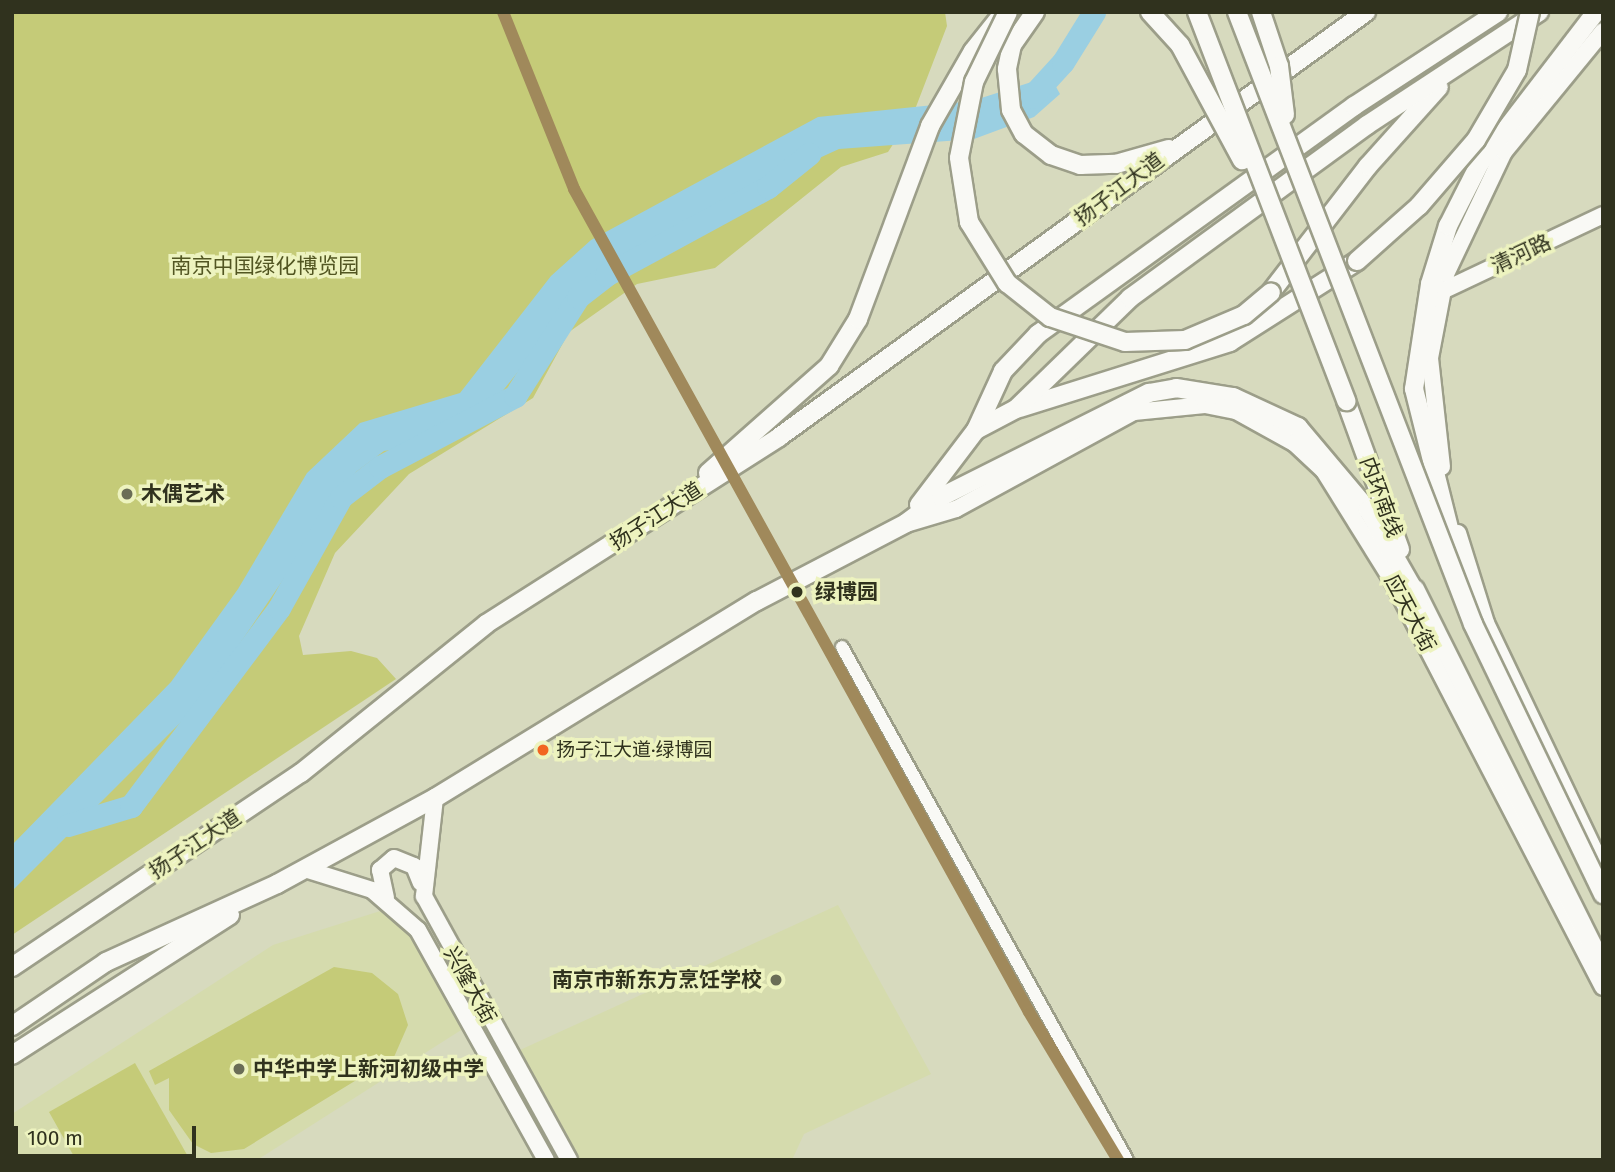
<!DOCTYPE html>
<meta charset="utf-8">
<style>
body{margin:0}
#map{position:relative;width:1615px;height:1172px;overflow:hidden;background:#d7dabe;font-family:"Fira Sans","Noto Sans SC",sans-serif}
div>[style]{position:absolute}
.built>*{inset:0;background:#d5dbad}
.green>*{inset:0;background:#c5cb78}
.water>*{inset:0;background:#9acfe2}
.river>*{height:23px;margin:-11.5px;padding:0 11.5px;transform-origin:11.5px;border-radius:11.5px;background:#9acfe2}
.roads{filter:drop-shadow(2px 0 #9c9e89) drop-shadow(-2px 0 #9c9e89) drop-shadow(0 2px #9c9e89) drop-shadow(0 -2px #9c9e89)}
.minor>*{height:12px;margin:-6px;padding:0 6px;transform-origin:6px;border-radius:6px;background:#f9f9f5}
.major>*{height:16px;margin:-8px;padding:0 8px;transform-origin:8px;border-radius:8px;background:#f9f9f5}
.highway>*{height:18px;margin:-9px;padding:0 9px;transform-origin:9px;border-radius:9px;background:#f9f9f5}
.bridges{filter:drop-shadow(2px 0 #9c9e89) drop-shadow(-2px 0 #9c9e89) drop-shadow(0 2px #9c9e89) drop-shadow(0 -2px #9c9e89)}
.highway-bridge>*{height:18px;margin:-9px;padding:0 9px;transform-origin:9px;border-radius:9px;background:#f9f9f5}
.metro-1>*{height:12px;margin:-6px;padding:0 6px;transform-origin:6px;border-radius:6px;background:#a0895b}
.dots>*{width:19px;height:19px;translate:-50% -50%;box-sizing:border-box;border:4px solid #edf3bf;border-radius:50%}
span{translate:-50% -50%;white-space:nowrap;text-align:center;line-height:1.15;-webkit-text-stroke:7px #edf3bf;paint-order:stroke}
.bus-label{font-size:19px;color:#30321e}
.left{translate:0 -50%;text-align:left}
.street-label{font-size:21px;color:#30321e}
.park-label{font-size:21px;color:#525622}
.poi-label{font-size:21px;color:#30321e;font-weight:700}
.right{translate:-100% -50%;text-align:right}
.stop-label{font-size:21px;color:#30321e;font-weight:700}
.frame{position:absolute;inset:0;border:14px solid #30321e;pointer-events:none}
.scale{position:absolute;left:14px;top:1126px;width:182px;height:32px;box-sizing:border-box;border:4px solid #30321e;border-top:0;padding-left:9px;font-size:21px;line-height:24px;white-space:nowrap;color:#30321e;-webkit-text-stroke:5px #edf3bf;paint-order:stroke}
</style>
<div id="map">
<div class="built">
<div style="clip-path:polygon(838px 905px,931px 1074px,804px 1134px,792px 1160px,569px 1160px,509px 1055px)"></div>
<div style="clip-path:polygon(396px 906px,469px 1025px,257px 1160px,12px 1160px,12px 1114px,273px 945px)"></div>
</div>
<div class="green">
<div style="clip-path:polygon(12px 12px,945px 12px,947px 26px,914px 112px,888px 152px,841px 167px,715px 268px,637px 284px,569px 332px,533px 398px,409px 474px,335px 553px,299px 636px,303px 655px,351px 651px,377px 658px,396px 679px,12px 935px)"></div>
<div style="clip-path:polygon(334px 967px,372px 973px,398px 994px,408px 1025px,394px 1057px,244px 1149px,211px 1153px,193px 1144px,169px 1110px,169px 1078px,155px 1085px,149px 1071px)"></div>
<div style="clip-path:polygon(135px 1063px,190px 1160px,76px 1160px,49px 1112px)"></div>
</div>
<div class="water">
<div style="clip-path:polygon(1050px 76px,1060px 94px,1034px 117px,974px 139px,839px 149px,758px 186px,611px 270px,575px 301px,476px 424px,439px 442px,384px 451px,356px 472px,199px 704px,12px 891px,12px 845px,171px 682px,238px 589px,307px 473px,360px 423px,460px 393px,551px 276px,591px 240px,818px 117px,972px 101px)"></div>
</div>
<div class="river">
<div style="left:1031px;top:97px;width:47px;rotate:-47.6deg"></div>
<div style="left:1063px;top:62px;width:59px;rotate:-58.2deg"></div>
<div style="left:68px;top:825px;width:66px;rotate:-16.8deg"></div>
<div style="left:131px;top:806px;width:247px;rotate:-53.2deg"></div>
<div style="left:279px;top:608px;width:127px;rotate:-60.8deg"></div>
<div style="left:341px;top:497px;width:49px;rotate:-37.6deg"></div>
<div style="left:380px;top:467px;width:153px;rotate:-27.7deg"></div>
<div style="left:515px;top:396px;width:117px;rotate:-57.5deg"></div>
<div style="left:578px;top:297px;width:36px;rotate:-38deg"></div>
<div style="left:606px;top:275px;width:184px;rotate:-28.5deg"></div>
<div style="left:768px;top:187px;width:53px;rotate:-38.8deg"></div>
</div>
<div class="roads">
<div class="minor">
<div style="left:842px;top:647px;width:587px;rotate:60.95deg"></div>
</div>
<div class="major">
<div style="left:1440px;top:292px;width:180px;rotate:-25.3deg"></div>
<div style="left:1442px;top:467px;width:110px;rotate:-96.3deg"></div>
<div style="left:1430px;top:358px;width:86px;rotate:-79.2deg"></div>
<div style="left:1446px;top:274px;width:135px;rotate:-64.6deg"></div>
<div style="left:1504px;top:152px;width:156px;rotate:-50.7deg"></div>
<div style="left:909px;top:523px;width:49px;rotate:-16.6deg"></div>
<div style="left:956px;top:509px;width:203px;rotate:-28.6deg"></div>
<div style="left:1134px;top:412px;width:71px;rotate:-5.6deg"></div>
<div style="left:1205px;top:405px;width:32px;rotate:11deg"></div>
<div style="left:1236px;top:411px;width:66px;rotate:28.9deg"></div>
<div style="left:1294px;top:443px;width:41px;rotate:43deg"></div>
<div style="left:1324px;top:471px;width:131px;rotate:58.1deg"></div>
<div style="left:1393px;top:582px;width:456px;rotate:62.6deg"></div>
<div style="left:1458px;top:533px;width:94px;rotate:72.7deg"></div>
<div style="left:1486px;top:623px;width:272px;rotate:64.5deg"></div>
<div style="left:435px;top:798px;width:99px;rotate:96.4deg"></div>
<div style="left:424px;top:896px;width:301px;rotate:61.2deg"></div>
<div style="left:305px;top:869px;width:70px;rotate:17.4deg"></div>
<div style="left:372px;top:890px;width:61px;rotate:41deg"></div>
<div style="left:418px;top:930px;width:263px;rotate:60.9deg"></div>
<div style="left:386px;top:898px;width:29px;rotate:-102deg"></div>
<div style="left:380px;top:870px;width:18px;rotate:-41deg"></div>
<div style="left:394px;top:858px;width:22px;rotate:22deg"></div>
<div style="left:414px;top:866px;width:18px;rotate:68deg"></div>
</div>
<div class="highway">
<div style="left:1035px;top:12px;width:40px;rotate:124.9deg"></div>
<div style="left:1012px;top:45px;width:25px;rotate:102deg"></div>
<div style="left:1007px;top:69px;width:41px;rotate:84.4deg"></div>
<div style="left:1011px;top:110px;width:27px;rotate:62deg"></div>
<div style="left:1024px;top:134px;width:34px;rotate:38deg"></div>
<div style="left:1051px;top:155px;width:31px;rotate:19deg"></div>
<div style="left:1080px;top:165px;width:36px;rotate:-2deg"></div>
<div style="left:1116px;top:164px;width:55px;rotate:-15.8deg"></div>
<div style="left:1271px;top:292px;width:159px;rotate:-52.4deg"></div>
<div style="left:1368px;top:166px;width:106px;rotate:-48.1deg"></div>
<div style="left:1346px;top:401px;width:158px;rotate:70deg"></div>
<div style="left:1020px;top:408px;width:220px;rotate:-17.4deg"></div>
<div style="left:1230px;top:342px;width:151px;rotate:-32.5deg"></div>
<div style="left:976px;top:430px;width:65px;rotate:-65.4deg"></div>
<div style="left:1003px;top:371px;width:51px;rotate:-46.6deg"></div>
<div style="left:1038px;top:334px;width:390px;rotate:-35.8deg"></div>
<div style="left:1354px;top:106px;width:172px;rotate:-33.1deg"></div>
<div style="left:708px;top:473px;width:162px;rotate:-41.5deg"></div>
<div style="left:829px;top:366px;width:55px;rotate:-58.3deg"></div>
<div style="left:858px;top:319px;width:206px;rotate:-69.5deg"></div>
<div style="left:930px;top:126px;width:86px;rotate:-60.2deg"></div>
<div style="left:973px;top:51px;width:50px;rotate:-51.5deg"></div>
<div style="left:919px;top:505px;width:94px;rotate:-52.8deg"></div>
<div style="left:976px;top:430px;width:45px;rotate:-27.7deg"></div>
<div style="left:1016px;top:409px;width:159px;rotate:-44.2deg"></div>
<div style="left:1130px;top:298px;width:293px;rotate:-36.1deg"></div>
<div style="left:1367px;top:125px;width:206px;rotate:-33.3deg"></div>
<div style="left:1461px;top:576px;width:193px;rotate:-104.1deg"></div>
<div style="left:1414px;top:389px;width:106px;rotate:-81.3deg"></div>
<div style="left:1430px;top:284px;width:61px;rotate:-72.8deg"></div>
<div style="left:1448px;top:226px;width:71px;rotate:-63.1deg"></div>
<div style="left:1480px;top:163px;width:190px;rotate:-52.5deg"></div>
<div style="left:1415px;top:589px;width:421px;rotate:63.5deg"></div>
<div style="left:12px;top:967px;width:348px;rotate:-33.9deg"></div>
<div style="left:301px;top:773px;width:238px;rotate:-38.8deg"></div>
<div style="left:486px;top:624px;width:348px;rotate:-32.5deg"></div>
<div style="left:779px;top:437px;width:725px;rotate:-35.91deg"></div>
<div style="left:12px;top:1026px;width:114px;rotate:-34.2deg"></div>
<div style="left:106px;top:962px;width:188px;rotate:-24.5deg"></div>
<div style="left:277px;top:884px;width:180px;rotate:-28.6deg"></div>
<div style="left:435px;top:798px;width:377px;rotate:-31.5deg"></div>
<div style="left:757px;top:601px;width:168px;rotate:-27.6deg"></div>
<div style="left:906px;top:523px;width:44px;rotate:-36.6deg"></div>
<div style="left:941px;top:497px;width:233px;rotate:-26.6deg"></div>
<div style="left:1149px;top:393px;width:27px;rotate:-10deg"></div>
<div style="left:1176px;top:388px;width:58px;rotate:9deg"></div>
<div style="left:1233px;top:397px;width:72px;rotate:24.8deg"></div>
<div style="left:1298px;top:427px;width:109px;rotate:49.9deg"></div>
<div style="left:1368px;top:510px;width:103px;rotate:60.2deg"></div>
<div style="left:12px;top:1055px;width:259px;rotate:-32.7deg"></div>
</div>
</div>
<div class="bridges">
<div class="highway-bridge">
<div style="left:1008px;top:12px;width:78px;rotate:115.9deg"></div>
<div style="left:974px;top:82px;width:77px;rotate:101.2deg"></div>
<div style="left:959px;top:158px;width:65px;rotate:81.1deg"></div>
<div style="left:969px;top:222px;width:72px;rotate:58.1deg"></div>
<div style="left:1007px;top:283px;width:55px;rotate:38.3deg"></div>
<div style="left:1050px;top:317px;width:79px;rotate:18.4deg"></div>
<div style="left:1125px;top:342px;width:60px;rotate:-1.9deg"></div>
<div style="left:1185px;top:340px;width:64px;rotate:-23deg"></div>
<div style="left:1244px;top:315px;width:35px;rotate:-40deg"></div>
<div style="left:1150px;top:12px;width:45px;rotate:47.7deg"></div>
<div style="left:1180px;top:45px;width:131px;rotate:61.7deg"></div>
<div style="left:1197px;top:12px;width:417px;rotate:69deg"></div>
<div style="left:1237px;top:12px;width:656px;rotate:68.91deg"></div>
<div style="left:1473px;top:624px;width:300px;rotate:64.3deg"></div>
<div style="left:1261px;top:12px;width:57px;rotate:71.6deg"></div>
<div style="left:1279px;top:66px;width:49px;rotate:83deg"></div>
<div style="left:1357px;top:261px;width:83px;rotate:-41.6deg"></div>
<div style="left:1419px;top:206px;width:87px;rotate:-49.2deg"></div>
<div style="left:1476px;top:140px;width:81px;rotate:-59.6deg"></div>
<div style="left:1517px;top:70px;width:59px;rotate:-77.4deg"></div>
</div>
</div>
<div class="metro-1">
<div style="left:503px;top:12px;width:191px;rotate:68.1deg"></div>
<div style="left:574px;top:189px;width:940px;rotate:61.06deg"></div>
<div style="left:1029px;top:1012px;width:173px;rotate:59deg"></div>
</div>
<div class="dots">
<div style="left:127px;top:494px;background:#6a6d56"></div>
<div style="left:797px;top:592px;background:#30321e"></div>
<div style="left:543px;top:750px;background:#f26522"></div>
<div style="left:776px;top:980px;background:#6a6d56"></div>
<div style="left:239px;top:1069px;background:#6a6d56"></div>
</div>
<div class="bus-label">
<span class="left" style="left:556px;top:750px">扬子江大道·绿博园</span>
</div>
<div class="street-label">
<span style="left:1119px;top:189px;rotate:-37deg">扬子江大道</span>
<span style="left:1521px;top:254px;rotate:-25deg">清河路</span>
<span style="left:1381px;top:497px;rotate:70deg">内环南线</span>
<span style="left:656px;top:516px;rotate:-33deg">扬子江大道</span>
<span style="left:1410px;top:613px;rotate:62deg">应天大街</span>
<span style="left:195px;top:844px;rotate:-34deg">扬子江大道</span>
<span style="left:470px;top:985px;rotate:61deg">兴隆大街</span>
</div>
<div class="park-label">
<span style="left:265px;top:266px">南京中国绿化博览园</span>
</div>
<div class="poi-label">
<span class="left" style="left:141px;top:494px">木偶艺术</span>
<span class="right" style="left:762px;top:980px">南京市新东方烹饪学校</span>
<span class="left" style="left:253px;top:1069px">中华中学上新河初级中学</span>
</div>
<div class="stop-label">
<span class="left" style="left:815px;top:592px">绿博园</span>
</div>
<div class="frame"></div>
<div class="scale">100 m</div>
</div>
